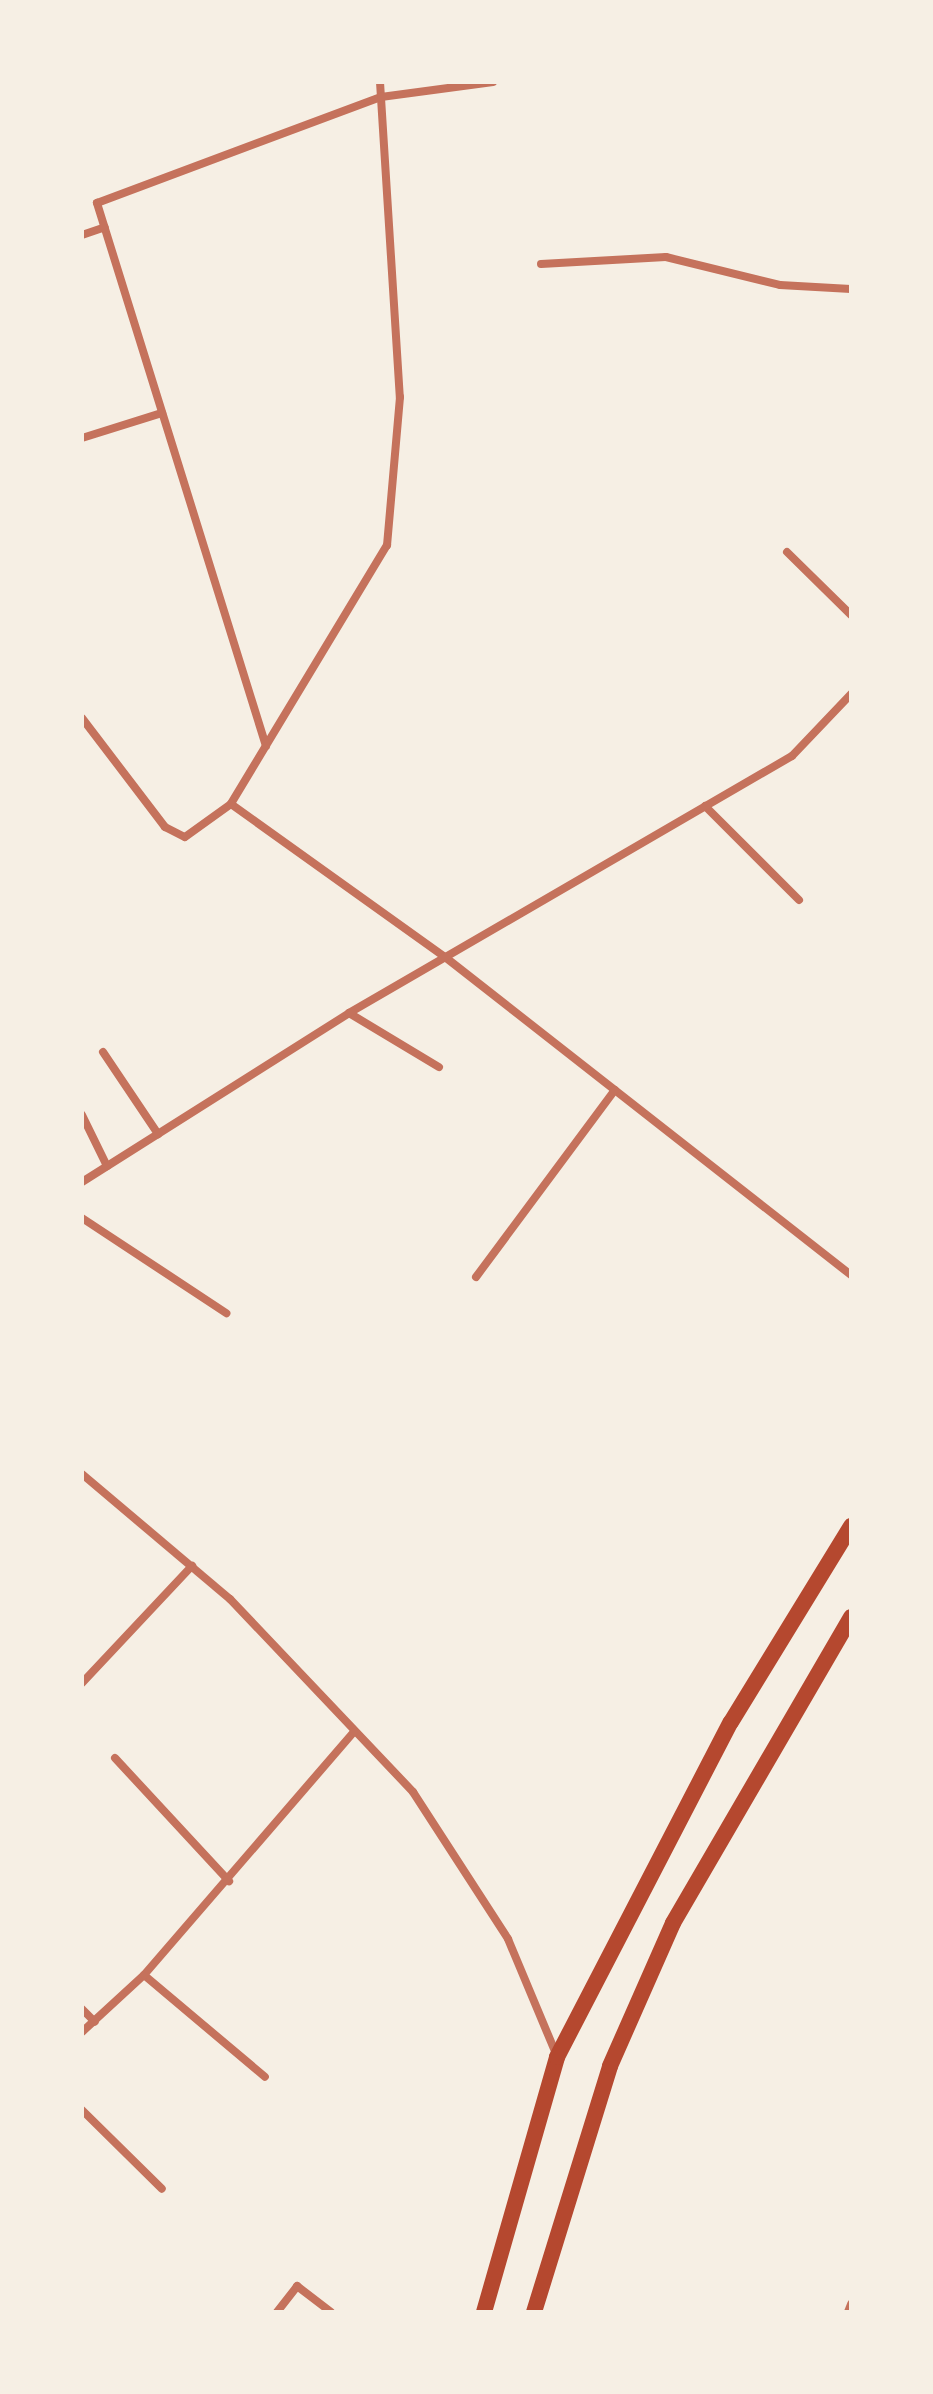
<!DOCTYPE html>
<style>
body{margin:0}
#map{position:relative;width:933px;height:2394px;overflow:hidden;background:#f6efe4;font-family:"Asap Condensed",sans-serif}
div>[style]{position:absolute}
.minor>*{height:8px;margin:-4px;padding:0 4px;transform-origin:4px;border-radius:4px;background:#c5725c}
.secondary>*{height:16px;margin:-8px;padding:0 8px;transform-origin:8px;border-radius:8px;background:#b5482f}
span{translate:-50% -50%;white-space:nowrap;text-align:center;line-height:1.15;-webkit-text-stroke:6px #f6efe4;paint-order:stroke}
.frame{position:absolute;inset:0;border:84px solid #f6efe4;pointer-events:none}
</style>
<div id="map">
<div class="minor">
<div style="left:380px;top:82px;width:316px;rotate:86.4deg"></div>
<div style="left:400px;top:397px;width:149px;rotate:95deg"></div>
<div style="left:387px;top:545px;width:302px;rotate:121.1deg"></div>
<div style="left:231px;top:804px;width:263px;rotate:35.6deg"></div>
<div style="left:445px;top:957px;width:516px;rotate:38.07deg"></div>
<div style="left:82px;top:235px;width:24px;rotate:-19deg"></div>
<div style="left:541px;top:264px;width:125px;rotate:-3.2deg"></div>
<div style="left:666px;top:257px;width:117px;rotate:13.8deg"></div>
<div style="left:780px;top:285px;width:71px;rotate:3.2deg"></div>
<div style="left:82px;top:438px;width:84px;rotate:-17.4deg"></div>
<div style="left:787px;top:552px;width:90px;rotate:44.5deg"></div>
<div style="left:82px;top:718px;width:137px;rotate:52.7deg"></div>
<div style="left:165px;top:827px;width:22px;rotate:27deg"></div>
<div style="left:185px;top:837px;width:57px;rotate:-35.7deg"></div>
<div style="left:266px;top:746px;width:569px;rotate:-107.29deg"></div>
<div style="left:97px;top:203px;width:303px;rotate:-20.5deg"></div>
<div style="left:381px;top:97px;width:113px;rotate:-7.6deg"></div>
<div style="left:705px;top:806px;width:133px;rotate:45deg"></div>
<div style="left:349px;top:1013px;width:105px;rotate:31deg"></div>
<div style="left:103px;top:1052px;width:99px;rotate:56.1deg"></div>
<div style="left:82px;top:1115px;width:57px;rotate:63.9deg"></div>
<div style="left:82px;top:1182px;width:316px;rotate:-32.3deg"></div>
<div style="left:349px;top:1013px;width:512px;rotate:-30.12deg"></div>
<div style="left:792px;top:756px;width:86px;rotate:-46.4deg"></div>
<div style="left:82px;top:1218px;width:173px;rotate:33.4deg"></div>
<div style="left:476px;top:1277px;width:233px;rotate:-53.4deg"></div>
<div style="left:82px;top:1474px;width:194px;rotate:40.2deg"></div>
<div style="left:230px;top:1599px;width:266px;rotate:46.5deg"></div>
<div style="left:413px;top:1792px;width:175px;rotate:57.1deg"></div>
<div style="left:508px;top:1939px;width:125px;rotate:67.3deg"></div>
<div style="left:82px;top:1683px;width:161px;rotate:-46.8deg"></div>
<div style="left:115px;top:1758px;width:168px;rotate:47.2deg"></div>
<div style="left:144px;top:1975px;width:158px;rotate:40.1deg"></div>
<div style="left:82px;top:2009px;width:18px;rotate:45deg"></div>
<div style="left:82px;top:2032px;width:84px;rotate:-42.6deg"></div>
<div style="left:144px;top:1975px;width:321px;rotate:-49.2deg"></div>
<div style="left:82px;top:2110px;width:112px;rotate:44.6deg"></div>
<div style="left:277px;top:2312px;width:33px;rotate:-52deg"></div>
<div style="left:297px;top:2286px;width:43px;rotate:37.4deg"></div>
<div style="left:848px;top:2312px;width:9px;rotate:-69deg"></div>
</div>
<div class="secondary">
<div style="left:484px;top:2312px;width:265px;rotate:-74deg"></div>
<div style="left:557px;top:2057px;width:377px;rotate:-62.6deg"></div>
<div style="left:731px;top:1722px;width:230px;rotate:-58.5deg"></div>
<div style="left:534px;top:2312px;width:257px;rotate:-72.8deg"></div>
<div style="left:610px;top:2066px;width:156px;rotate:-66.2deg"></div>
<div style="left:673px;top:1923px;width:354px;rotate:-59.8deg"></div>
</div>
<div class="frame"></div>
</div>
